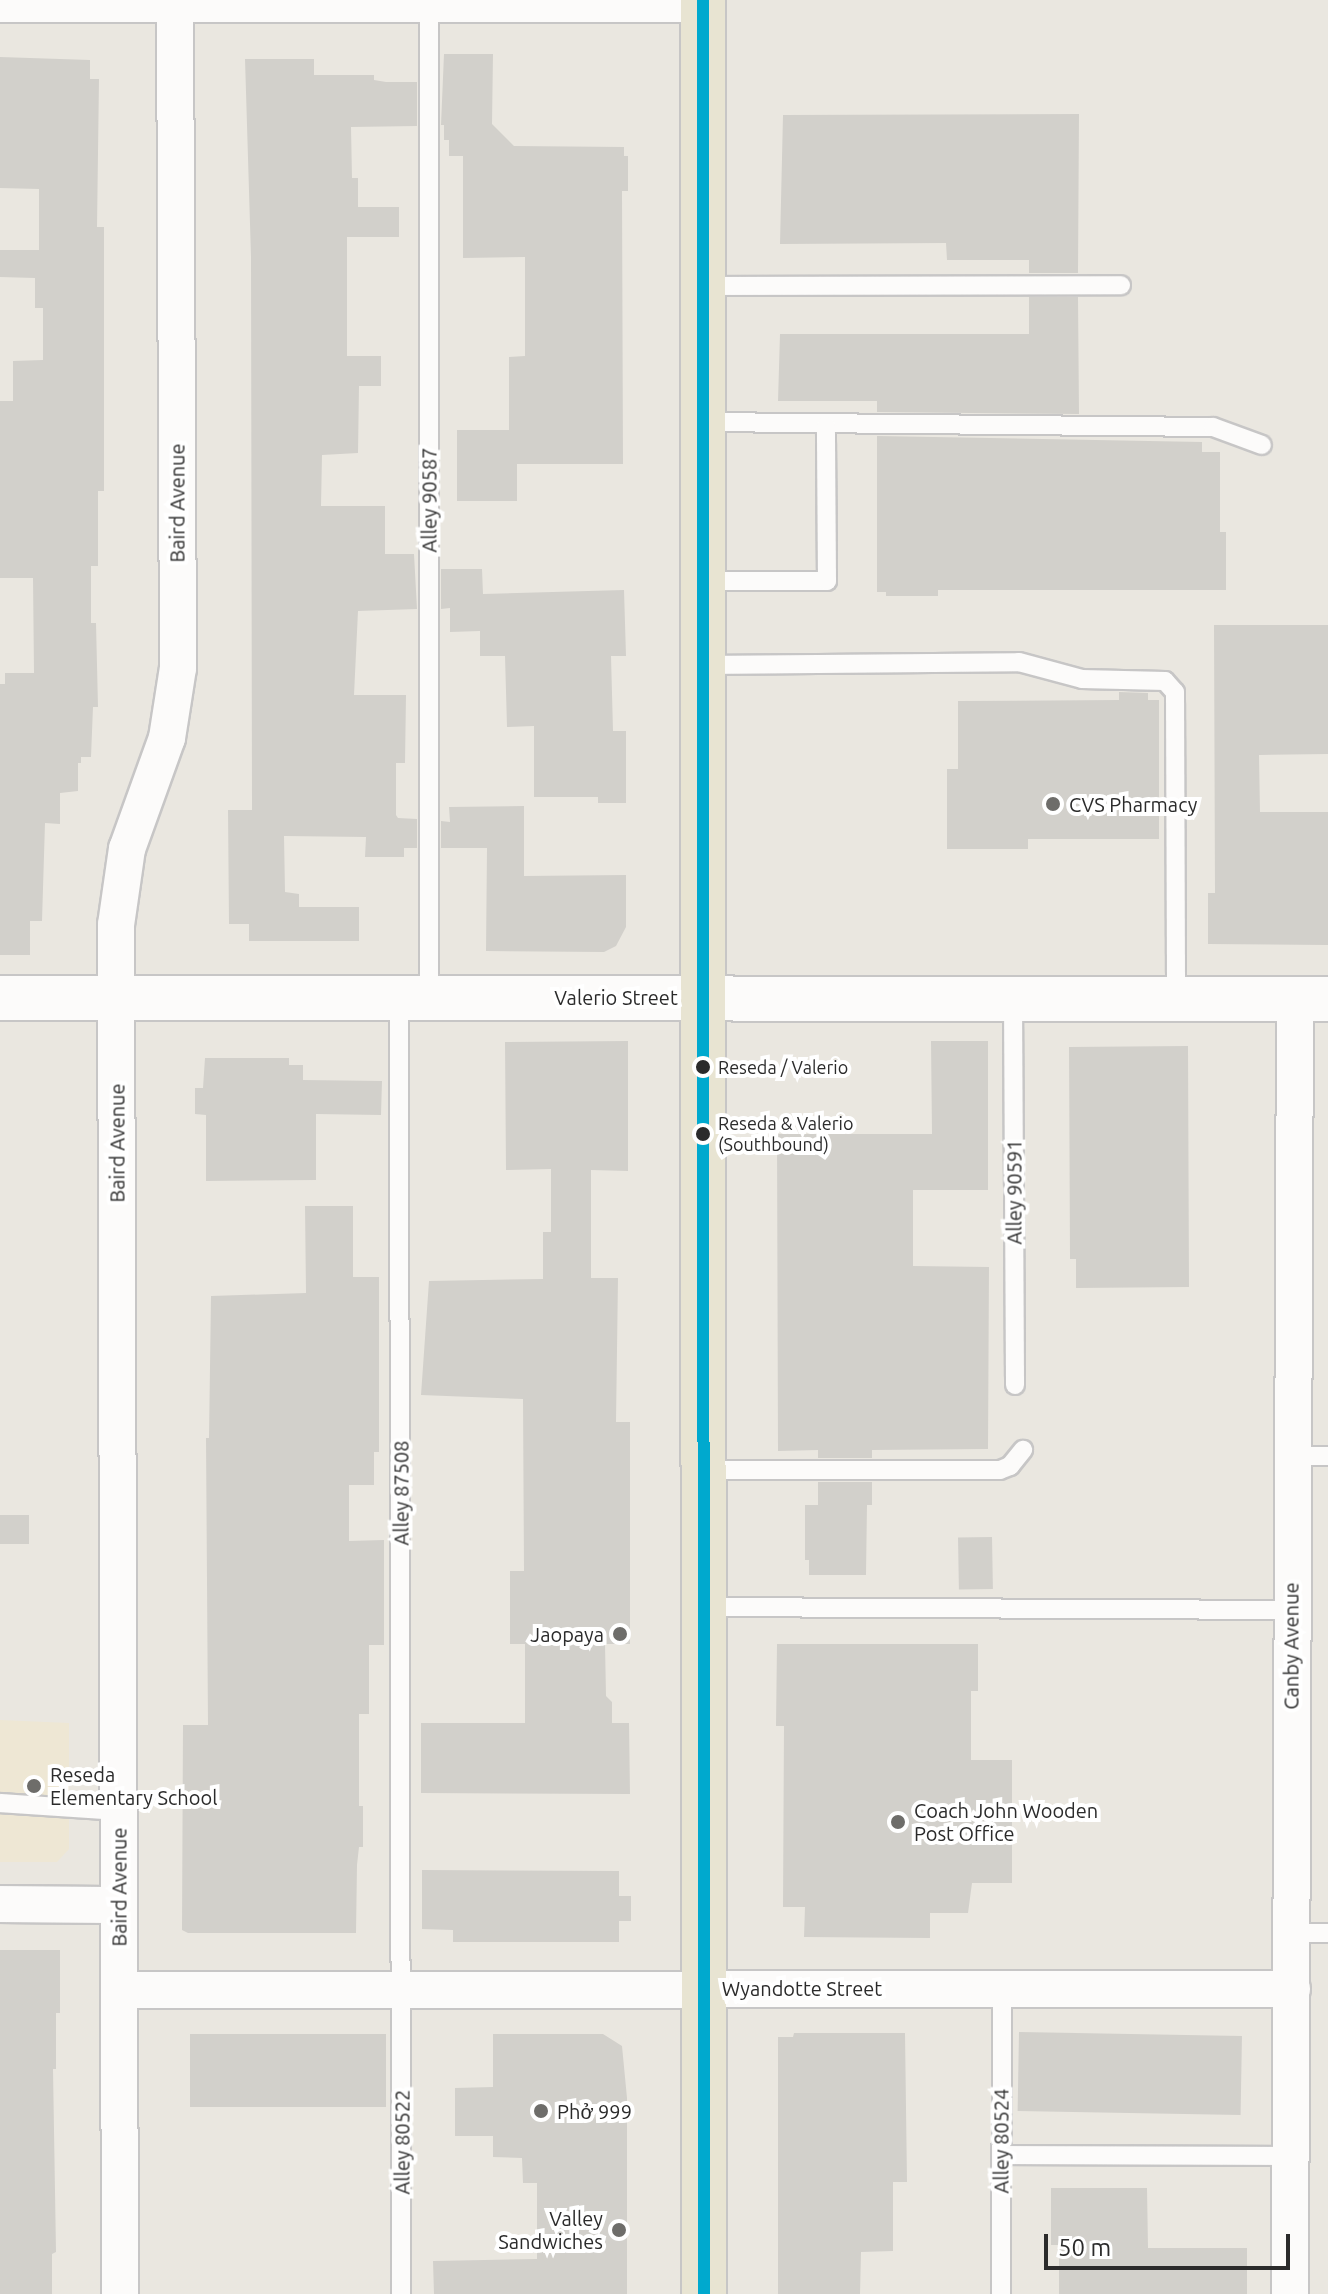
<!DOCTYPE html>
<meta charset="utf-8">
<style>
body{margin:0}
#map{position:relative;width:1328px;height:2294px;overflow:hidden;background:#eae7e0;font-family:Ubuntu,sans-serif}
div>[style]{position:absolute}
.education>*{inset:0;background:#eee7d4}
.building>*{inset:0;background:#d2d0cb;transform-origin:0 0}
.roads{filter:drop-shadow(2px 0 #c7c6c6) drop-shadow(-2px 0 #c7c6c6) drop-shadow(0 2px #c7c6c6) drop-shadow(0 -2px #c7c6c6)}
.service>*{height:18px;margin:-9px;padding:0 9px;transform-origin:9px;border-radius:9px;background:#fcfbfa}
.minor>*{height:36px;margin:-18px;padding:0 18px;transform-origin:18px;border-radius:18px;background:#fcfbfa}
.tertiary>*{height:44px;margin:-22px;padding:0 22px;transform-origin:22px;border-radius:22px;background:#fcfbfa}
.primary>*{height:44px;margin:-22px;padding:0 22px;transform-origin:22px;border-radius:22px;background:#e8e4d2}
.bus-1>*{height:12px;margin:-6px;padding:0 6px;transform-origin:6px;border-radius:6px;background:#00a9ce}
.dots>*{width:22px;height:22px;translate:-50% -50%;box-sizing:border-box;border:4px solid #fff;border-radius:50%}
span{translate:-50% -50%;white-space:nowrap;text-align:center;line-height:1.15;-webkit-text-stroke:8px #fff;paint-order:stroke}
.bus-label{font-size:18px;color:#2b2b2b}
.left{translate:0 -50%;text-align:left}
.street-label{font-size:20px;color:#2b2b2b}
.poi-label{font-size:20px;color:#2b2b2b}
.right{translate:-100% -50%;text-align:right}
.scale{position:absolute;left:1044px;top:2234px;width:246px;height:36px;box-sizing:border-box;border:4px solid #2b2b2b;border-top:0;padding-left:10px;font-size:24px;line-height:28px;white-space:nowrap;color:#2b2b2b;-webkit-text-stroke:6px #fff;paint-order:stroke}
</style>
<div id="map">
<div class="education">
<div style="clip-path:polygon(0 1720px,69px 1723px,69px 1849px,57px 1862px,0 1862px)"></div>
</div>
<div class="building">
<div style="clip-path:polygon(444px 54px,493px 54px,492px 124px,514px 146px,624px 147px,624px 156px,628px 156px,628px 191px,622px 191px,623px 464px,517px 464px,517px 501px,457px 501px,457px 430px,509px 430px,509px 357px,525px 356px,525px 257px,463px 258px,463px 156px,449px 156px,449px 140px,444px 140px,444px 125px,441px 125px)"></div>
<div style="clip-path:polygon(0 57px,90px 60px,90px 79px,99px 79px,97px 227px,104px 227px,104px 491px,98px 491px,98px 566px,91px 566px,91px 623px,96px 623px,98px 707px,93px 707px,91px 757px,81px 757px,81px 763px,78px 763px,78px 791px,60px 793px,60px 824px,45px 823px,42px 921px,30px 921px,30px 955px,0 955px,0 684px,5px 684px,5px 673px,34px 673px,33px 578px,0 578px,0 401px,13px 401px,13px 361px,43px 360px,43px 308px,35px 308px,35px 278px,0 277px,0 250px,39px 250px,39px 189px,0 188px)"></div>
<div style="clip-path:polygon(245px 59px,314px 59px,314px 75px,374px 75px,374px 80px,386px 82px,417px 82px,417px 126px,351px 127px,352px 178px,358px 178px,358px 207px,399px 207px,399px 237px,347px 237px,347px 356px,381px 356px,381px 386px,359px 386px,358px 453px,322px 455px,321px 506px,385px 506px,385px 554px,414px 554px,417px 609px,358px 611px,354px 695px,406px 695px,405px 763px,396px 763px,396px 815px,398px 818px,417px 819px,417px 848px,404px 848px,404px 857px,365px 857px,366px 837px,284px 836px,285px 892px,299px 894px,299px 907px,359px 907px,359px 941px,249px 941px,249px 924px,229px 924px,228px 810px,252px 810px,251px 257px)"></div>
<div style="clip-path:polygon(1079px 114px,1078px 273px,1029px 273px,1029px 260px,947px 260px,946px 243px,780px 244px,783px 115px)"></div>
<div style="clip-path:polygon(1029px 297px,1078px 297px,1079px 414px,877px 412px,877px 401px,778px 401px,780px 334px,1029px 334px)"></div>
<div style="clip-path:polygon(877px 436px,1202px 442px,1202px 452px,1220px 452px,1220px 532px,1226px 532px,1226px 590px,938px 590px,938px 596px,886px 596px,886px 592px,877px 592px)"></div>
<div style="clip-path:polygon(441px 569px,482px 569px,483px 594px,624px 590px,626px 656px,611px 656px,613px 731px,626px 731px,626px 803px,598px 803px,598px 797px,534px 797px,534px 726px,507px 727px,505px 656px,480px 656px,480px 631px,450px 632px,450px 608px,441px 609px)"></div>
<div style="clip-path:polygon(1214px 625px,1328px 625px,1328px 754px,1259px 755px,1260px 812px,1328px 812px,1328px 945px,1208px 944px,1208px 893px,1215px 893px)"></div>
<div style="clip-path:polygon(1119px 692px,1148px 693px,1148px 700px,1159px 700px,1159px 839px,1028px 839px,1028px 849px,947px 849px,947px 769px,958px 769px,958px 701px,1119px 700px)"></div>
<div style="clip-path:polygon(524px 806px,524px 876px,626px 875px,626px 927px,616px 946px,604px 952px,486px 951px,487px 848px,441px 848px,441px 821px,450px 822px,449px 807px)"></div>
<div style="clip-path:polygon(628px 1041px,628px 1171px,591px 1170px,591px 1278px,618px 1278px,616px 1422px,630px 1422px,630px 1644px,605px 1644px,606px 1696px,612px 1702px,612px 1723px,629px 1723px,630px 1794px,421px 1793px,421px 1723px,525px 1723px,525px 1644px,510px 1644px,510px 1571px,524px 1571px,523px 1399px,421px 1395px,429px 1281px,543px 1279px,543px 1232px,551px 1232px,551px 1169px,506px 1170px,505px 1042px)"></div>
<div style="clip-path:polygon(931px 1041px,988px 1041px,988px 1190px,913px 1190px,913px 1266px,989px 1267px,988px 1449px,872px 1450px,872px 1458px,818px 1458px,818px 1450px,778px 1451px,777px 1134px,932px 1134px)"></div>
<div style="clip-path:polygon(1188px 1046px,1189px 1287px,1076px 1288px,1076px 1259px,1070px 1259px,1069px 1047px)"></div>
<div style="clip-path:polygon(205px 1058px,289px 1058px,289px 1065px,303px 1065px,303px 1080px,382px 1081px,381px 1115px,316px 1114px,316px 1180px,206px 1181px,206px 1115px,195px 1114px,195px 1088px,203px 1088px)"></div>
<div style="clip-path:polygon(305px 1206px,353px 1206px,353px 1277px,379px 1277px,379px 1452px,374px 1452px,374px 1485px,349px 1485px,349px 1541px,384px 1540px,384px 1645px,369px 1645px,369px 1714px,359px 1714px,359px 1806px,363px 1806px,363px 1847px,359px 1847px,357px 1865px,356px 1933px,188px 1933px,182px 1930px,183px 1725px,208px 1725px,206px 1438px,209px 1438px,211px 1296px,306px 1293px)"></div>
<div style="clip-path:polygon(818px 1482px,872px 1482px,872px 1505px,867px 1505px,866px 1575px,809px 1575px,809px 1560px,805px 1560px,805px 1505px,818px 1505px)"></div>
<div style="left:0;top:1515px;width:29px;height:29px"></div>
<div style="left:992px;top:1537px;width:52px;height:34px;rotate:89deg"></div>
<div style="clip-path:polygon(777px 1644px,978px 1644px,978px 1691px,971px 1691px,971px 1760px,1012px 1760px,1012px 1883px,972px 1883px,968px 1913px,930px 1913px,930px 1938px,804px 1937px,805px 1907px,783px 1907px,784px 1726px,776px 1726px)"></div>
<div style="clip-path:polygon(422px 1870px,619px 1871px,619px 1896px,631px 1896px,631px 1921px,619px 1921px,619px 1942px,453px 1942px,453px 1930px,422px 1929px)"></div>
<div style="clip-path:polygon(0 1950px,60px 1950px,60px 2013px,56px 2013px,56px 2069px,53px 2069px,56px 2252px,52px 2254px,52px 2294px,0 2294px)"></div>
<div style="left:1019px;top:2032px;width:223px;height:79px;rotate:1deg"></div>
<div style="clip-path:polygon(794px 2033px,905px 2033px,907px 2182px,893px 2182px,893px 2251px,861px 2252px,860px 2294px,778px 2294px,778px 2037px,793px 2037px)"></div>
<div style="left:386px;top:2034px;width:73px;height:196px;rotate:90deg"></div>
<div style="clip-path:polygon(493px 2034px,603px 2034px,622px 2046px,627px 2098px,627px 2294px,434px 2294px,433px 2261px,537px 2259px,537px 2183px,523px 2183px,522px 2158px,493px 2157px,493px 2136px,455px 2136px,455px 2088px,493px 2087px)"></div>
<div style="clip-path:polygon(1051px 2188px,1147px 2188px,1148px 2248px,1247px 2248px,1247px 2294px,1059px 2294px,1059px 2245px,1051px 2245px)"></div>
</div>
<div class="roads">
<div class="service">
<div style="left:429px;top:0;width:997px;rotate:90deg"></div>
<div style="left:703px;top:286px;width:418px;rotate:-0.1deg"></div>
<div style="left:703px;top:422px;width:510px;rotate:0.56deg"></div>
<div style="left:1213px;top:427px;width:52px;rotate:20.2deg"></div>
<div style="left:703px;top:581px;width:124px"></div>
<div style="left:827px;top:581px;width:155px;rotate:-90.4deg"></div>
<div style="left:703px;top:665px;width:316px;rotate:-0.5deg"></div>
<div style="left:1019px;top:662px;width:65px;rotate:15.1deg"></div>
<div style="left:1082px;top:679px;width:83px;rotate:1.4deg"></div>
<div style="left:1165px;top:681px;width:15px;rotate:48deg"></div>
<div style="left:1175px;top:692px;width:306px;rotate:89.8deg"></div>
<div style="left:399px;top:997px;width:1297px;rotate:89.91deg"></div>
<div style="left:1013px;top:999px;width:386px;rotate:89.7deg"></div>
<div style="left:1292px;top:1456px;width:36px"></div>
<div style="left:704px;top:1470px;width:296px"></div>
<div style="left:1000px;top:1470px;width:11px;rotate:-22deg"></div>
<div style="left:1010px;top:1466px;width:21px;rotate:-51deg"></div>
<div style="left:703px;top:1607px;width:588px;rotate:0.29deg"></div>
<div style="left:0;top:1803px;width:118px;rotate:3.9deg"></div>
<div style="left:1292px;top:1933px;width:36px"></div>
<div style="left:1001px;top:2155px;width:289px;rotate:0.2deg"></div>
<div style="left:1001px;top:2294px;width:305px;rotate:-89.8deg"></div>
</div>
<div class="minor">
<div style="left:0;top:4px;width:703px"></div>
<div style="left:0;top:1904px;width:118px;rotate:0.5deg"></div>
<div style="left:120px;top:1990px;width:1172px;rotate:-0.05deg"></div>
<div style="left:120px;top:2294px;width:1369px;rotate:-90.17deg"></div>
<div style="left:116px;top:925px;width:77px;rotate:-81.8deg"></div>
<div style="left:127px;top:849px;width:118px;rotate:-70.2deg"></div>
<div style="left:167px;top:738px;width:71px;rotate:-81.1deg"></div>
<div style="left:178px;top:668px;width:668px;rotate:-90.26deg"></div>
<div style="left:1290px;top:2294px;width:1295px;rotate:-89.78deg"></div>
</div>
<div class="tertiary">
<div style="left:0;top:998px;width:1328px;rotate:0.04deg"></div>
</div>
<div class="primary">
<div style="left:703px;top:0;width:2294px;rotate:89.98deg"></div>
</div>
</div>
<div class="bus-1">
<div style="left:703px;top:0;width:2294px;rotate:89.98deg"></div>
</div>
<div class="dots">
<div style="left:1053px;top:804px;background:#6e6d6a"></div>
<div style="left:703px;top:1067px;background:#2b2b2b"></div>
<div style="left:703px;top:1134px;background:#2b2b2b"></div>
<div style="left:620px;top:1634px;background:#6e6d6a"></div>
<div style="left:34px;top:1786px;background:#6e6d6a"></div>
<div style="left:898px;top:1822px;background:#6e6d6a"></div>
<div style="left:541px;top:2111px;background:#6e6d6a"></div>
<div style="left:619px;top:2230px;background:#6e6d6a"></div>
</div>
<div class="bus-label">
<span class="left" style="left:718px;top:1067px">Reseda / Valerio</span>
<span class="left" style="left:718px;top:1134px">Reseda &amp; Valerio<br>(Southbound)</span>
</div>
<div class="street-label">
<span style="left:429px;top:500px;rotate:-90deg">Alley 90587</span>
<span style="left:177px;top:503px;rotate:-90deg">Baird Avenue</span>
<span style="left:616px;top:997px">Valerio Street</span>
<span style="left:117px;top:1143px;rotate:-90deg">Baird Avenue</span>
<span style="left:1014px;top:1192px;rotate:-90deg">Alley 90591</span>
<span style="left:401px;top:1493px;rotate:-90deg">Alley 87508</span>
<span style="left:1291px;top:1646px;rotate:-90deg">Canby Avenue</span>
<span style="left:119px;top:1887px;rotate:-90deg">Baird Avenue</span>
<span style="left:802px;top:1988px">Wyandotte Street</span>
<span style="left:1001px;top:2141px;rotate:-90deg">Alley 80524</span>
<span style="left:402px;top:2142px;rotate:-90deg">Alley 80522</span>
</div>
<div class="poi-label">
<span class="left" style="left:1069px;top:804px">CVS Pharmacy</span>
<span class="right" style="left:604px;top:1634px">Jaopaya</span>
<span class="left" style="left:50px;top:1786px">Reseda<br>Elementary School</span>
<span class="left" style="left:914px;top:1822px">Coach John Wooden<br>Post Office</span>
<span class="left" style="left:557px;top:2111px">Phở 999</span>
<span class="right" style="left:603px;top:2230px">Valley<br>Sandwiches</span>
</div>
<div class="scale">50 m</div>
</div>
